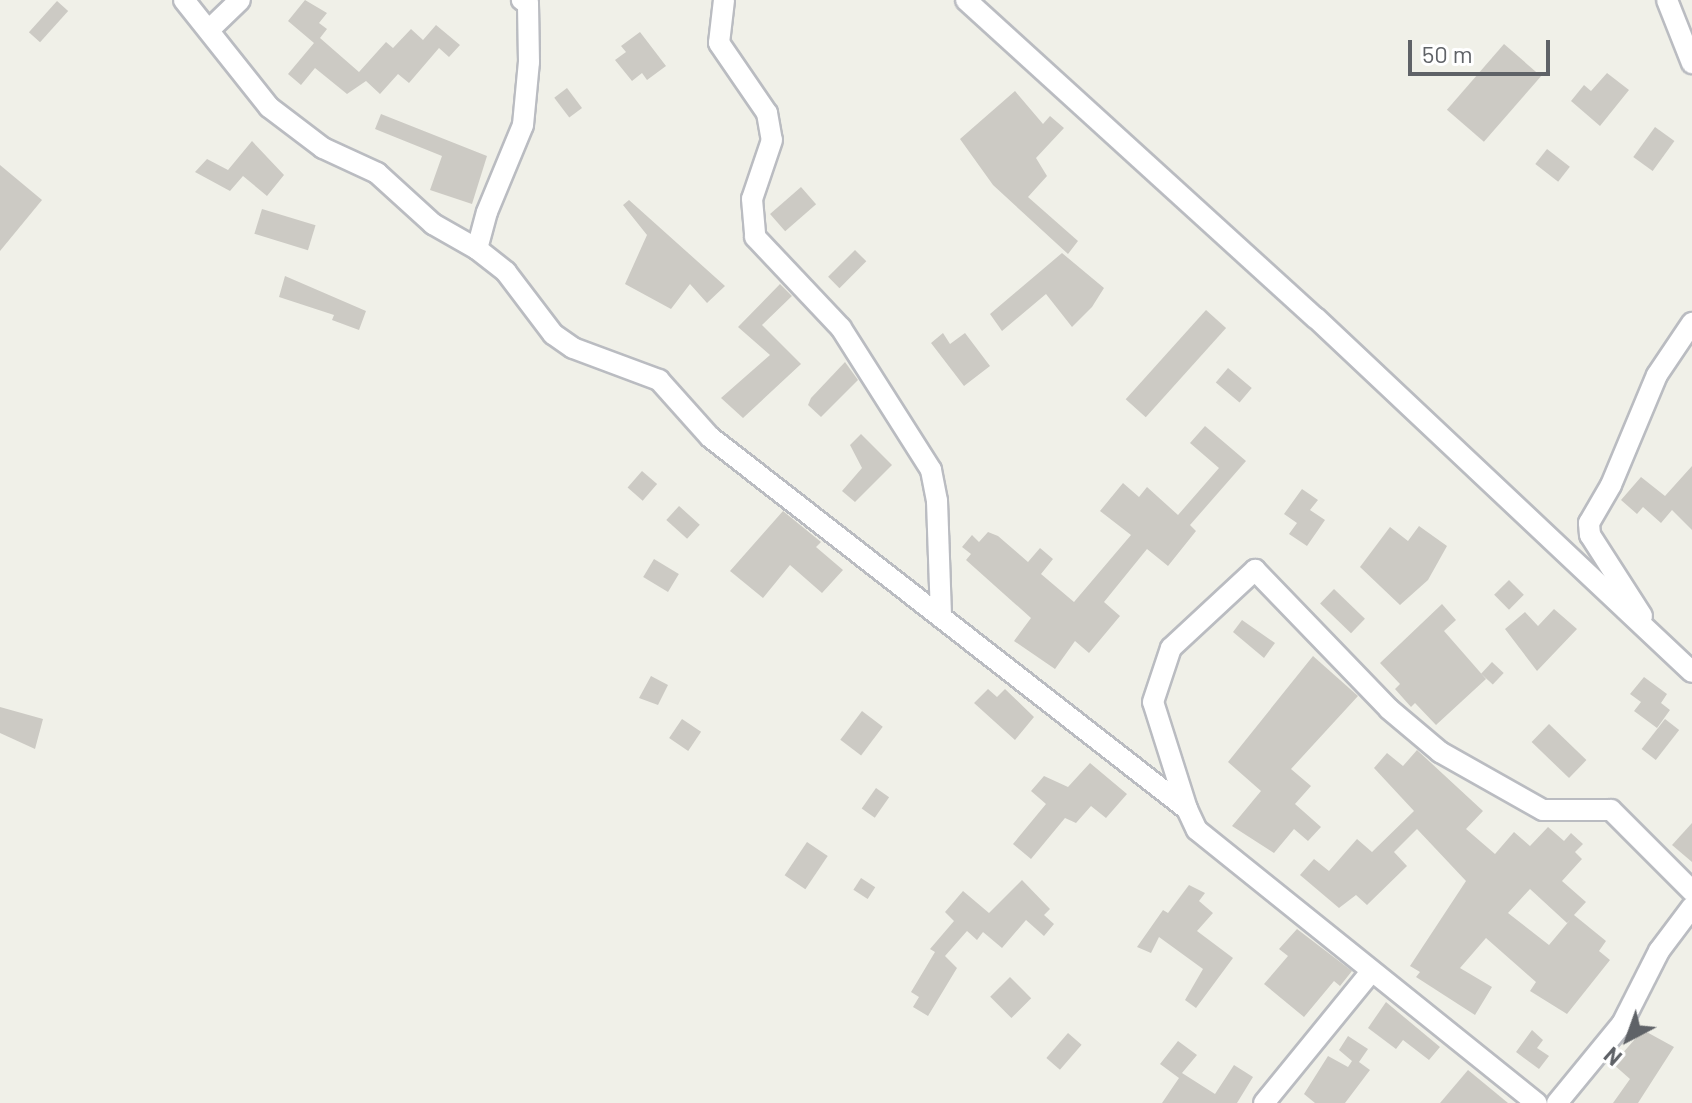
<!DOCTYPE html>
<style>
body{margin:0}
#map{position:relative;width:1692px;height:1103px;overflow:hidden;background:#f0f0e8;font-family:Barlow,sans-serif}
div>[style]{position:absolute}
.building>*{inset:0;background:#cccac4;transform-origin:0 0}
.roads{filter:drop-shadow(2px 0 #babcc1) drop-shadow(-2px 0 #babcc1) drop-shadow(0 2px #babcc1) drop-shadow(0 -2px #babcc1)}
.minor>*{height:20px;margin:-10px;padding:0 10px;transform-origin:10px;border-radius:10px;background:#fff}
span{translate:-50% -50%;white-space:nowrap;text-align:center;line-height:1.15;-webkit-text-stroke:6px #fff;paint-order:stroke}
.north{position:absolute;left:1588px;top:999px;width:80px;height:80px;-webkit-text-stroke:6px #fff;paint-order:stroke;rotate:221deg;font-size:22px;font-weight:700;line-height:32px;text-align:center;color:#5f6267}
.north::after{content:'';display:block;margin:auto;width:28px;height:36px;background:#5f6267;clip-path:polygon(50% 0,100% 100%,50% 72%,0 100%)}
.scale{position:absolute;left:1408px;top:40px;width:142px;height:36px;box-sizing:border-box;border:4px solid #5f6267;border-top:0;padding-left:10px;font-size:24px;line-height:28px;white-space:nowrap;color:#5f6267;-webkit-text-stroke:6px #fff;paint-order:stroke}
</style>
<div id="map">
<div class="building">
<div style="clip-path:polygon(305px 0,327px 13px,319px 23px,327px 29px,320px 38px,359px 72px,386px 42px,393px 48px,411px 29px,423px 40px,436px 25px,460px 45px,449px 57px,439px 48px,409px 83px,398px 74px,380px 94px,366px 81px,347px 94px,315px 68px,301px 85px,288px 74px,314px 43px,288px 21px)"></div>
<div style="left:57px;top:1px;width:15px;height:42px;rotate:42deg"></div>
<div style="clip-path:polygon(640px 32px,666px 66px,647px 80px,642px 73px,632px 81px,615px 60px,626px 52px,621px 46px)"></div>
<div style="left:1504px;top:44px;width:49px;height:87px;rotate:41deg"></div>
<div style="clip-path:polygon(1607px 73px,1629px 90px,1600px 126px,1571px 101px,1584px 85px,1591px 91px)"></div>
<div style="left:567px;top:88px;width:25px;height:16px;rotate:53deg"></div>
<div style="clip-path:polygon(1015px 91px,1043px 124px,1050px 116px,1064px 128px,1036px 158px,1047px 176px,1028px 197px,1078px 241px,1068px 254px,993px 185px,960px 139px)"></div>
<div style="clip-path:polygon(381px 114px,487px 156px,472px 204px,430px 190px,442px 156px,375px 129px)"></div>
<div style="left:1655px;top:127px;width:24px;height:37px;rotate:36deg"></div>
<div style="clip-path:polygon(252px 141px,284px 175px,267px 196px,243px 176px,230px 191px,195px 172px,207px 159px,228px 170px)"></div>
<div style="left:1547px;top:149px;width:29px;height:19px;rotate:38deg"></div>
<div style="clip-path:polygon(0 165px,42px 200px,0 251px)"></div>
<div style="left:801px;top:187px;width:23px;height:41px;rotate:49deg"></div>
<div style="clip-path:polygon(629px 200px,725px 286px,707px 303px,690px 284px,671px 309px,625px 284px,647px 235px,623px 205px)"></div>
<div style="left:262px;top:209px;width:56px;height:26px;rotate:17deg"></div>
<div style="left:855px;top:250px;width:16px;height:38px;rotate:45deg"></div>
<div style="clip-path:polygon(1062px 253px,1104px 288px,1092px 307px,1072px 327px,1046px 294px,1002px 331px,990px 314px)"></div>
<div style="clip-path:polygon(285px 276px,366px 311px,359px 330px,332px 320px,334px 315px,279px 297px)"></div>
<div style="clip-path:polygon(780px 284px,792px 296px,762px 325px,801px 364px,743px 418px,721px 398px,770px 355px,738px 327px)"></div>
<div style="left:1206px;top:310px;width:27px;height:120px;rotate:42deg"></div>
<div style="clip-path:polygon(943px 333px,950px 344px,965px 333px,990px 366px,964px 386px,931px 343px)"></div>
<div style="clip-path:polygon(845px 362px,858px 380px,821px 417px,808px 405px,811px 398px)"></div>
<div style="left:1228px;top:368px;width:31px;height:19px;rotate:40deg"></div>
<div style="clip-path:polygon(1205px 426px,1246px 461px,1190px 525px,1196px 531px,1168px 566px,1147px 549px,1104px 602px,1120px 616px,1089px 653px,1075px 641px,1055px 669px,1014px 641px,1031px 618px,966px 560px,971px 554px,962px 547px,972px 535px,979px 542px,988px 532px,998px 536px,1028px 562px,1040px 548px,1053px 559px,1041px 574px,1074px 602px,1131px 535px,1100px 511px,1123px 483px,1139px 497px,1147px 487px,1178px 515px,1219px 468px,1190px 443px)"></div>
<div style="clip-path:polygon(861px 434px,892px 465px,855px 502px,842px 491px,862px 468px,850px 445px)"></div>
<div style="clip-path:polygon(1692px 466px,1692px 530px,1672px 510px,1661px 523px,1643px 507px,1637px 514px,1621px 500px,1641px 477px,1665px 496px)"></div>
<div style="left:642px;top:471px;width:20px;height:22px;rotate:41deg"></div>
<div style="clip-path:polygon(1302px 489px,1318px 500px,1310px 510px,1325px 520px,1307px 546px,1289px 534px,1297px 523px,1284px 514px)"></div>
<div style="left:679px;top:506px;width:28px;height:19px;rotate:42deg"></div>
<div style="clip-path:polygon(783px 511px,821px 542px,816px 547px,843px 570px,822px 593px,790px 565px,763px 598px,730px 571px)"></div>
<div style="clip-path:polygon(1419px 526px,1447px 546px,1428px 580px,1400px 605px,1360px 567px,1390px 527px,1408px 541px)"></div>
<div style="left:654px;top:559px;width:29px;height:21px;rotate:31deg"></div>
<div style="left:1509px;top:580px;width:21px;height:21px;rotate:45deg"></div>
<div style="left:1334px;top:589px;width:43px;height:20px;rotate:44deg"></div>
<div style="clip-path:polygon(1442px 604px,1456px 620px,1444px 631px,1486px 679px,1436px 725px,1415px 703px,1411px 707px,1395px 689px,1400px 684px,1380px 663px)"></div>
<div style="clip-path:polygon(1554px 609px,1577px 629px,1537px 671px,1505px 629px,1525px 612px,1538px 626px)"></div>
<div style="clip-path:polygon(1242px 620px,1275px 643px,1264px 658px,1233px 632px)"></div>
<div style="clip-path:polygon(1313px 656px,1358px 696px,1291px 769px,1311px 786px,1295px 804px,1321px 827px,1308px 841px,1294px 829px,1274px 853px,1232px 826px,1261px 791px,1228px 762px)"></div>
<div style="left:1492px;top:662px;width:16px;height:16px;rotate:43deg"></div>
<div style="clip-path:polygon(651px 676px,668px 685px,658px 705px,639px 698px)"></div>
<div style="clip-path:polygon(1644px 677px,1667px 694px,1661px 703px,1670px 710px,1657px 728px,1634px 711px,1641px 702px,1630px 694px)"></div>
<div style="clip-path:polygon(988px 689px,997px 697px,1005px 689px,1034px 717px,1015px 740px,974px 703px)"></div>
<div style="clip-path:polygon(0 707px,43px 719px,35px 749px,0 733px)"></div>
<div style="left:862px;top:711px;width:26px;height:36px;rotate:37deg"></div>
<div style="left:682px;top:719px;width:23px;height:23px;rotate:34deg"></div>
<div style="left:1665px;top:719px;width:18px;height:38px;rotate:38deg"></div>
<div style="left:1549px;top:724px;width:52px;height:25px;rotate:44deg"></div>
<div style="clip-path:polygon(evenodd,1417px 750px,1483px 811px,1466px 829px,1495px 854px,1514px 832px,1530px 846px,1548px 827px,1564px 841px,1571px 833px,1583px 844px,1575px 852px,1582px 859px,1562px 881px,1586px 902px,1574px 915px,1606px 941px,1599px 951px,1610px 960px,1567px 1014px,1530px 991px,1536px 982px,1486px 938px,1460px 968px,1492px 987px,1475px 1015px,1416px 977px,1420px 972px,1410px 966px,1466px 881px,1417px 829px,1394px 852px,1407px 866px,1367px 905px,1356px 895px,1339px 908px,1300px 875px,1314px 859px,1329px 871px,1357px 839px,1372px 852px,1414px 811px,1374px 768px,1387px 753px,1403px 766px,1417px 750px,1530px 889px,1567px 923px,1570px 920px,1549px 945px,1508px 913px,1530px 889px)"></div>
<div style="clip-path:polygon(1090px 763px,1127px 794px,1106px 818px,1091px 806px,1076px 823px,1065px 818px,1031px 859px,1013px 844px,1046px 804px,1031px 791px,1044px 776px,1068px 787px)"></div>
<div style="left:876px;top:788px;width:16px;height:25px;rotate:35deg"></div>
<div style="clip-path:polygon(1692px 823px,1692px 862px,1672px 845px)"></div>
<div style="left:807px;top:842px;width:25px;height:40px;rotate:34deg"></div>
<div style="left:861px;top:878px;width:17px;height:14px;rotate:33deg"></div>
<div style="clip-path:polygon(1022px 880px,1050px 909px,1044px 915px,1054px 924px,1044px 936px,1026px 920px,1002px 948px,983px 932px,977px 940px,967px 931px,945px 956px,957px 968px,928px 1016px,913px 1007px,919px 997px,911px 992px,935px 952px,930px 949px,954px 921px,945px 912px,963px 891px,989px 913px)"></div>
<div style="clip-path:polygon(1189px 885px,1205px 893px,1199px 901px,1213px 913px,1197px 931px,1233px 958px,1196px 1008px,1185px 1000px,1203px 969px,1159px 937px,1151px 953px,1137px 947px,1163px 910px,1168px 913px)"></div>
<div style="clip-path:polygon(1297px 929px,1352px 971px,1340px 986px,1334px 981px,1304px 1017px,1264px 984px,1288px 956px,1279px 949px)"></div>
<div style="left:1010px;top:977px;width:30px;height:28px;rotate:45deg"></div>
<div style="clip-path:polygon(1386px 1002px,1440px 1047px,1429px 1060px,1403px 1040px,1396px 1049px,1368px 1028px)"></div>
<div style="clip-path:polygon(1532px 1030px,1543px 1040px,1537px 1048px,1549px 1056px,1539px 1069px,1516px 1052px)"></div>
<div style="clip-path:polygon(1643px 1030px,1674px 1047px,1638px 1103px,1613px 1103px,1630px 1079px,1613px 1064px)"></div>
<div style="left:1068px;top:1033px;width:18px;height:33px;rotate:41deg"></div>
<div style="clip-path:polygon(1348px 1036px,1368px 1049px,1359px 1062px,1370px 1070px,1345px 1103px,1315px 1103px,1304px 1094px,1328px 1056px,1348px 1067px,1352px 1061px,1339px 1050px)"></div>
<div style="clip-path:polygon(1178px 1041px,1197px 1055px,1182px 1073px,1215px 1094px,1234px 1065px,1253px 1077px,1237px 1103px,1162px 1103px,1179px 1078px,1160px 1064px)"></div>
<div style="clip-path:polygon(1468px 1070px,1508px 1103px,1440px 1103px)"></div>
</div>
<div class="roads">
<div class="minor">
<div style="left:184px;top:0;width:137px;rotate:51.5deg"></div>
<div style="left:269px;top:107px;width:68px;rotate:37.2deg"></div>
<div style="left:323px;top:148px;width:60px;rotate:24.8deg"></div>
<div style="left:377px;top:173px;width:76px;rotate:42.3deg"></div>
<div style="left:433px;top:224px;width:51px;rotate:29.6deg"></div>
<div style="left:477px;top:249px;width:37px;rotate:38deg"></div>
<div style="left:506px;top:272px;width:78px;rotate:52.8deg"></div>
<div style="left:553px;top:334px;width:24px;rotate:35deg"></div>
<div style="left:573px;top:348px;width:92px;rotate:20.4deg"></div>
<div style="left:659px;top:380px;width:76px;rotate:48.2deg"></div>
<div style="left:710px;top:437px;width:605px;rotate:37.95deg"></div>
<div style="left:1187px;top:809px;width:23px;rotate:65deg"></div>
<div style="left:1197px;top:830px;width:436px;rotate:38.8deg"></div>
<div style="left:724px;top:0;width:43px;rotate:96.6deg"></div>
<div style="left:719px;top:43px;width:85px;rotate:55.6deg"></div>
<div style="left:767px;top:113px;width:27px;rotate:80deg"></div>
<div style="left:772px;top:140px;width:62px;rotate:108.7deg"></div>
<div style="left:752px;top:199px;width:38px;rotate:85deg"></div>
<div style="left:755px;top:237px;width:125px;rotate:46.6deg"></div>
<div style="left:841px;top:328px;width:168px;rotate:57.6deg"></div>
<div style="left:931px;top:470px;width:32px;rotate:79deg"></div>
<div style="left:937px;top:501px;width:116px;rotate:88deg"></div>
<div style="left:966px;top:0;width:473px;rotate:42.3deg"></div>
<div style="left:1316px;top:318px;width:516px;rotate:43.27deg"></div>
<div style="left:1667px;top:0;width:68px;rotate:68.4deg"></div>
<div style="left:211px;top:28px;width:40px;rotate:-44deg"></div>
<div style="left:477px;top:249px;width:38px;rotate:-75deg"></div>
<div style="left:487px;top:212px;width:94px;rotate:-67.5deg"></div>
<div style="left:523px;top:125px;width:63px;rotate:-84.6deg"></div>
<div style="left:529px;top:62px;width:59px;rotate:-91deg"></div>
<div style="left:528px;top:3px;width:7px;rotate:-153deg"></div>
<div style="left:1642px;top:616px;width:96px;rotate:-122.7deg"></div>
<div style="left:1590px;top:535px;width:12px;rotate:-95deg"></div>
<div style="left:1589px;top:523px;width:44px;rotate:-59.9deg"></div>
<div style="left:1611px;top:485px;width:119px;rotate:-67.3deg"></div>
<div style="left:1657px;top:375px;width:63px;rotate:-56.1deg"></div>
<div style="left:1187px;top:809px;width:112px;rotate:-107.6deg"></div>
<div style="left:1153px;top:702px;width:57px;rotate:-71.6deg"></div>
<div style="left:1171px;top:648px;width:115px;rotate:-42.9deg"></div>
<div style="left:1255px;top:570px;width:193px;rotate:46deg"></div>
<div style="left:1389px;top:709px;width:67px;rotate:40.1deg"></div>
<div style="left:1440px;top:752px;width:118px;rotate:29.4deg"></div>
<div style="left:1543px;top:810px;width:68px"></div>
<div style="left:1611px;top:810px;width:115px;rotate:45deg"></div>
<div style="left:1264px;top:1103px;width:168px;rotate:-50.8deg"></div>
<div style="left:1557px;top:1103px;width:102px;rotate:-50.6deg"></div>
<div style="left:1622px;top:1024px;width:82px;rotate:-63.1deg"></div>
<div style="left:1659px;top:951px;width:55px;rotate:-53.1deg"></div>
</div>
</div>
<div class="north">N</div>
<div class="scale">50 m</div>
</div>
